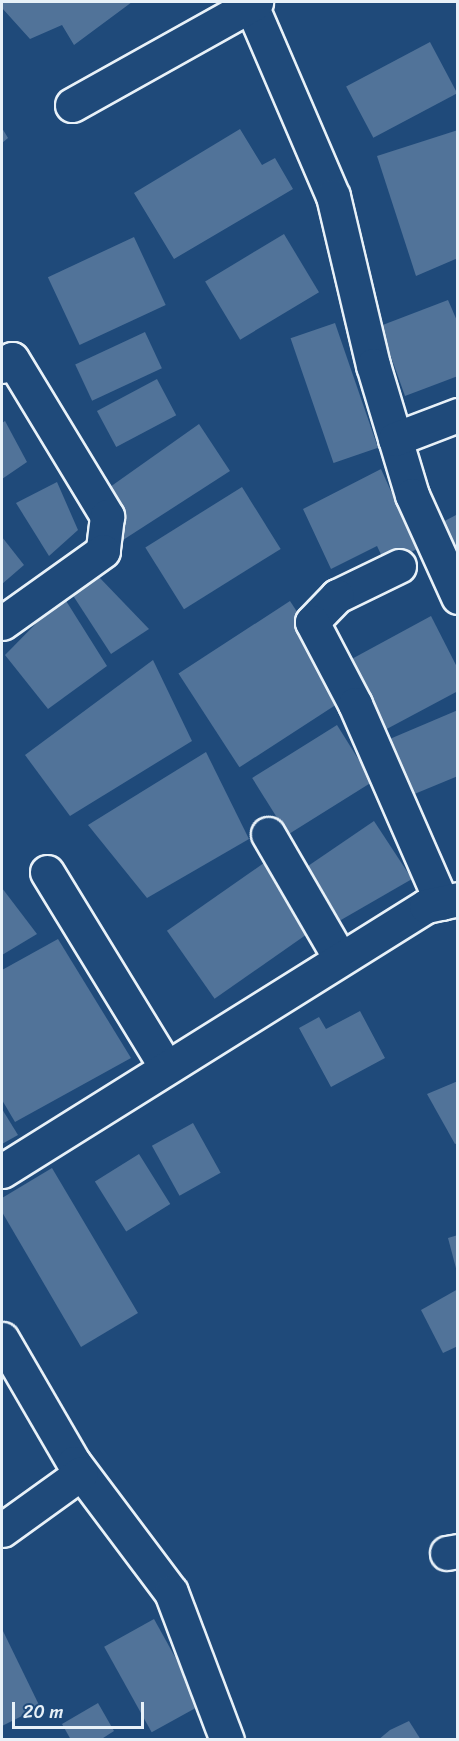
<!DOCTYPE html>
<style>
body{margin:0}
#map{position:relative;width:459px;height:1741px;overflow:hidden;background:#1f4a7a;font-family:Sriracha,sans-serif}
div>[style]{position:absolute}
.building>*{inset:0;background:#517399;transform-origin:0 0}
.roads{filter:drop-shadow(2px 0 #e8f1f8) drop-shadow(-2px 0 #e8f1f8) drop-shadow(0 2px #e8f1f8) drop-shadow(0 -2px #e8f1f8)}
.street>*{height:33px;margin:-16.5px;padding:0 16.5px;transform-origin:16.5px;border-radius:16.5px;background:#1f4a7a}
span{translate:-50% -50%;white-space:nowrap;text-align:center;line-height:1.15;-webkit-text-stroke:6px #1f4a7a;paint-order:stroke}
.frame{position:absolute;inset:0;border:3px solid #e8f1f8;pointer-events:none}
.scale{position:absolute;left:12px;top:1702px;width:132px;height:27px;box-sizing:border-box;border:3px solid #e8f1f8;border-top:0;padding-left:8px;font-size:18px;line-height:21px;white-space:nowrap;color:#e8f1f8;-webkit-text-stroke:4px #1f4a7a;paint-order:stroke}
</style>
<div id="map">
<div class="building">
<div style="clip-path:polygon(2px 2px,132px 2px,74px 45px,62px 25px,30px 39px,2px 8px)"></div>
<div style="left:430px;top:42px;width:58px;height:95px;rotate:62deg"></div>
<div style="clip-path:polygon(2px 128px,8px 138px,2px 143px)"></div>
<div style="clip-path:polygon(240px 129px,262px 165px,275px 158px,293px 189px,174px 259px,134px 193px)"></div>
<div style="clip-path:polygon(458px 130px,458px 258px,416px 276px,377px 156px)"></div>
<div style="left:284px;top:234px;width:68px;height:92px;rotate:59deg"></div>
<div style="left:134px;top:237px;width:75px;height:95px;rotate:65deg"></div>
<div style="clip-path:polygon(448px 300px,458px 323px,458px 376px,405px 396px,380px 326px)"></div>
<div style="left:335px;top:323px;width:132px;height:47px;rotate:71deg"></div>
<div style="left:145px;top:332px;width:40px;height:77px;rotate:65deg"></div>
<div style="left:157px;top:379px;width:41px;height:68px;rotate:62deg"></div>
<div style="clip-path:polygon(5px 421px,27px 462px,2px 479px,2px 423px)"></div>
<div style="clip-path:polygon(199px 424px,230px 471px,123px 540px,110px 487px)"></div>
<div style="clip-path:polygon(381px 469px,417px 549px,386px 565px,377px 546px,331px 569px,303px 509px)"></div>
<div style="clip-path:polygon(57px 482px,78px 530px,49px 556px,16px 503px)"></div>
<div style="left:242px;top:487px;width:73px;height:114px;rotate:58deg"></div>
<div style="clip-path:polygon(458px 514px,458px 574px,433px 527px)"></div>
<div style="clip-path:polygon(2px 537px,24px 565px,2px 584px)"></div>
<div style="clip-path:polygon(98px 576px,149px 629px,111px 654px,72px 594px)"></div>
<div style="clip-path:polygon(63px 596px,107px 666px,48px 709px,5px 655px)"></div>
<div style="left:290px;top:601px;width:112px;height:133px;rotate:57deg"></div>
<div style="clip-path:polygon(431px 616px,458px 669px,458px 691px,383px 731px,348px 661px)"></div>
<div style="clip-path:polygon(153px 660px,192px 741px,70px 816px,25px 755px)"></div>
<div style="clip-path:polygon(458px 710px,458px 776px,412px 795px,385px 741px)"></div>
<div style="left:337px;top:725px;width:67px;height:100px;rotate:58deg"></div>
<div style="clip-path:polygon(206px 752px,249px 839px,147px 898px,88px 825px)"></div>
<div style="clip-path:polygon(374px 821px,412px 879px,334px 924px,308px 866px)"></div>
<div style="left:271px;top:858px;width:83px;height:127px;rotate:55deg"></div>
<div style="clip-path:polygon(2px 888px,37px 934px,2px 955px)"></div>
<div style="clip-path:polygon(58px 939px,131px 1058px,15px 1122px,2px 1100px,2px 970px)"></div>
<div style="clip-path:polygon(360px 1011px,385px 1058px,331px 1087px,299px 1028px,319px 1017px,326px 1029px)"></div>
<div style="clip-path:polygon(458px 1081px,458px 1143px,455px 1144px,427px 1094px)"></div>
<div style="clip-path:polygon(2px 1109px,18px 1135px,2px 1144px)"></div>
<div style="left:193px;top:1123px;width:57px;height:47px;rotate:61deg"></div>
<div style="left:139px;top:1154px;width:59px;height:52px;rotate:58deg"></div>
<div style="clip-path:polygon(52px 1168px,138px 1313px,81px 1347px,2px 1212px,2px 1198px)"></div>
<div style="clip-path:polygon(458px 1235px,458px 1272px,457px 1272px,448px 1238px)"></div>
<div style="clip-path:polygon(458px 1289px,458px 1346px,443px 1353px,421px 1310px)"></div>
<div style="left:154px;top:1619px;width:98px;height:57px;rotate:61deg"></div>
<div style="clip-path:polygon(2px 1629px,40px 1707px,2px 1726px)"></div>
<div style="clip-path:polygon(98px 1703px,114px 1731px,100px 1740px,71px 1740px,62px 1724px)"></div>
<div style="clip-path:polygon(409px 1721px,421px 1740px,378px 1740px,390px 1730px)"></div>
</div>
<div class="roads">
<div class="street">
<div style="left:251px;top:5px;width:208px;rotate:66.8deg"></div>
<div style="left:333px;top:196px;width:174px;rotate:76.7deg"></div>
<div style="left:373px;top:365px;width:136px;rotate:73.3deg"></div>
<div style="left:412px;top:495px;width:112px;rotate:65.7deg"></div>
<div style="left:72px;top:105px;width:211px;rotate:-29.2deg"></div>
<div style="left:2px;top:366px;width:12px;rotate:-35deg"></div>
<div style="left:12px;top:359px;width:184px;rotate:58.8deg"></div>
<div style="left:107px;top:516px;width:35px;rotate:97deg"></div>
<div style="left:103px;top:551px;width:124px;rotate:144.5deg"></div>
<div style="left:395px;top:439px;width:67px;rotate:-20.9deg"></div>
<div style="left:399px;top:566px;width:69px;rotate:154.2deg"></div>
<div style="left:337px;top:596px;width:36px;rotate:134deg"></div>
<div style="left:312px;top:622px;width:93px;rotate:62.3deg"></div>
<div style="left:355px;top:704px;width:217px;rotate:66.4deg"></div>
<div style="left:268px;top:834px;width:143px;rotate:59.9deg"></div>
<div style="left:47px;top:872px;width:228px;rotate:58.6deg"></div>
<div style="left:2px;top:1171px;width:500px;rotate:-32.01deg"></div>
<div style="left:426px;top:906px;width:33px;rotate:-12deg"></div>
<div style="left:2px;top:1339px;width:143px;rotate:59.9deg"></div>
<div style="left:74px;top:1463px;width:161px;rotate:53.1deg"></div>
<div style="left:171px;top:1592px;width:158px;rotate:69.3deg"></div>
<div style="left:2px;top:1530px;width:97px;rotate:-35.8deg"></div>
<div style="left:447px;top:1553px;width:11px;rotate:-10deg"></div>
</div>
</div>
<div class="frame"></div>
<div class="scale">20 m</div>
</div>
